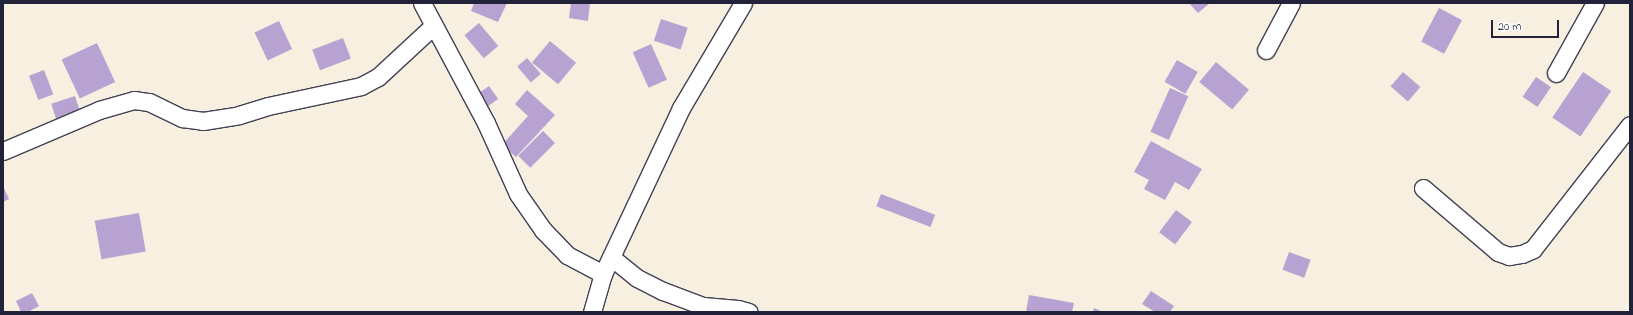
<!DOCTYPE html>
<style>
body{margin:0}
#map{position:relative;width:1633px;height:315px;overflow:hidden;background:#f7efdf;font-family:"Indie Flower",sans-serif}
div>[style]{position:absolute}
.building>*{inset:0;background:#b8a2d2;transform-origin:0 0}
.roads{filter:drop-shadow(1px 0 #424154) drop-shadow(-1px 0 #424154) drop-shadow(0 1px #424154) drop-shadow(0 -1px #424154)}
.street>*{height:17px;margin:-8.5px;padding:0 8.5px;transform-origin:8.5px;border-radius:8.5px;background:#fff}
span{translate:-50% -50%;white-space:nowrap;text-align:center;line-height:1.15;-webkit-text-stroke:3px #fff;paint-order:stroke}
.frame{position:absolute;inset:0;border:4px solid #22223b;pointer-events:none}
.scale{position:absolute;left:1491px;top:20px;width:68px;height:18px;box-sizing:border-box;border:2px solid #22223b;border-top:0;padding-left:5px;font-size:12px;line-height:14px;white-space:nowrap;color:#22223b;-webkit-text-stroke:3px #fff;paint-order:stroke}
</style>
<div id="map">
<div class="building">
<div style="clip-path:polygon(474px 3px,507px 3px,498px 22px,471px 11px)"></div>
<div style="clip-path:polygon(571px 3px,590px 3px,588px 21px,569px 18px)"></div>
<div style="clip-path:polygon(1189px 3px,1210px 3px,1198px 13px)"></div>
<div style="left:1439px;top:8px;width:26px;height:38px;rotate:28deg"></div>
<div style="left:661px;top:19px;width:28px;height:23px;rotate:18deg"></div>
<div style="left:279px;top:21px;width:31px;height:27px;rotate:65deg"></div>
<div style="left:479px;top:23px;width:30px;height:19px;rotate:50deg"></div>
<div style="left:343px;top:38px;width:22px;height:33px;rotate:69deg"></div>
<div style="left:550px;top:41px;width:34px;height:28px;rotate:40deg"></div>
<div style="left:97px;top:43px;width:43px;height:39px;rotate:65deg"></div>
<div style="left:651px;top:44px;width:39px;height:20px;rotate:66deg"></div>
<div style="left:527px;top:58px;width:21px;height:13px;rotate:49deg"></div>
<div style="left:1177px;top:60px;width:24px;height:25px;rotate:30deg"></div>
<div style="left:1216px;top:62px;width:43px;height:26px;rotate:40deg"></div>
<div style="left:44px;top:70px;width:26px;height:16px;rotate:69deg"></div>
<div style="left:1403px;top:72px;width:23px;height:19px;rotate:41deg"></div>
<div style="left:1583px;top:72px;width:34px;height:55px;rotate:34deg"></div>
<div style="left:1536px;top:77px;width:18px;height:24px;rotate:34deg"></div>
<div style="left:489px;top:86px;width:16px;height:13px;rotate:55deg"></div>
<div style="left:1170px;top:88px;width:20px;height:48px;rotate:24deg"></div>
<div style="clip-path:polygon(527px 90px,555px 115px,516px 157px,502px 145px,528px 116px,515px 104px)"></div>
<div style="left:75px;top:96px;width:22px;height:25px;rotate:72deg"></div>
<div style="left:543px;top:131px;width:17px;height:35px;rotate:45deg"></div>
<div style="clip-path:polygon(1151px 141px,1202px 169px,1189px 190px,1175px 182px,1165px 200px,1144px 189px,1149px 180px,1134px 172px)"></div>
<div style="clip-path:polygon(3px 186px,9px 199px,3px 202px)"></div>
<div style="left:881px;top:194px;width:58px;height:13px;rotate:21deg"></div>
<div style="left:1176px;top:210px;width:20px;height:28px;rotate:37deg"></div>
<div style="left:139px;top:213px;width:39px;height:45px;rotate:80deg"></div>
<div style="left:1289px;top:252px;width:23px;height:19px;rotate:20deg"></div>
<div style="clip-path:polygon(1151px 291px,1174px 306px,1170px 312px,1155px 312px,1142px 304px)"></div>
<div style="clip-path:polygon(32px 293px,39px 306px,28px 312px,21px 312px,16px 301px)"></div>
<div style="clip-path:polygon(1029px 295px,1074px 303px,1072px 312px,1026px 312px)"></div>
<div style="clip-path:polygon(1094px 308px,1103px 312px,1093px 312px)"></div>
</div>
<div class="roads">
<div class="street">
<div style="left:422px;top:3px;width:136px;rotate:61.9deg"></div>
<div style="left:486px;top:123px;width:78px;rotate:65.7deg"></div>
<div style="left:518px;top:194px;width:44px;rotate:55.2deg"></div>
<div style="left:543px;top:230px;width:35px;rotate:46deg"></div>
<div style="left:567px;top:255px;width:41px;rotate:27.8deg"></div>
<div style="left:1266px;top:50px;width:53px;rotate:-62deg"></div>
<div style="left:1556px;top:73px;width:80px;rotate:-60.9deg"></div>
<div style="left:3px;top:151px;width:104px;rotate:-23.1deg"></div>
<div style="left:99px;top:110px;width:36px;rotate:-16deg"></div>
<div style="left:134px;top:100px;width:15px;rotate:8deg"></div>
<div style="left:149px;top:102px;width:37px;rotate:26deg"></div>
<div style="left:182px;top:118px;width:21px;rotate:8deg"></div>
<div style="left:203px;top:121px;width:36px;rotate:-9deg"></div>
<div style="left:239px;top:115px;width:30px;rotate:-17deg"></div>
<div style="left:268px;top:106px;width:95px;rotate:-12.1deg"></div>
<div style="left:361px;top:86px;width:19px;rotate:-28deg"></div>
<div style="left:378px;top:77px;width:75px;rotate:-42.8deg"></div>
<div style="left:1423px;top:188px;width:99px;rotate:40.5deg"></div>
<div style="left:1498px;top:252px;width:12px;rotate:20deg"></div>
<div style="left:1509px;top:256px;width:13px;rotate:-9deg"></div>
<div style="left:1522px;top:254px;width:12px;rotate:-24deg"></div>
<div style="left:1533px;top:249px;width:157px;rotate:-52deg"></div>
<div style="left:611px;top:257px;width:33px;rotate:39deg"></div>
<div style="left:637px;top:278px;width:29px;rotate:27deg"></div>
<div style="left:663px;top:291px;width:43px;rotate:20.6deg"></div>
<div style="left:703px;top:306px;width:35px;rotate:5deg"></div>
<div style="left:738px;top:309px;width:11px;rotate:15deg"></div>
<div style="left:592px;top:312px;width:40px;rotate:-74deg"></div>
<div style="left:603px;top:274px;width:183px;rotate:-64.8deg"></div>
<div style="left:681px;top:108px;width:122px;rotate:-59.4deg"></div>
</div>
</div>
<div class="frame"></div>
<div class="scale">20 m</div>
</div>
